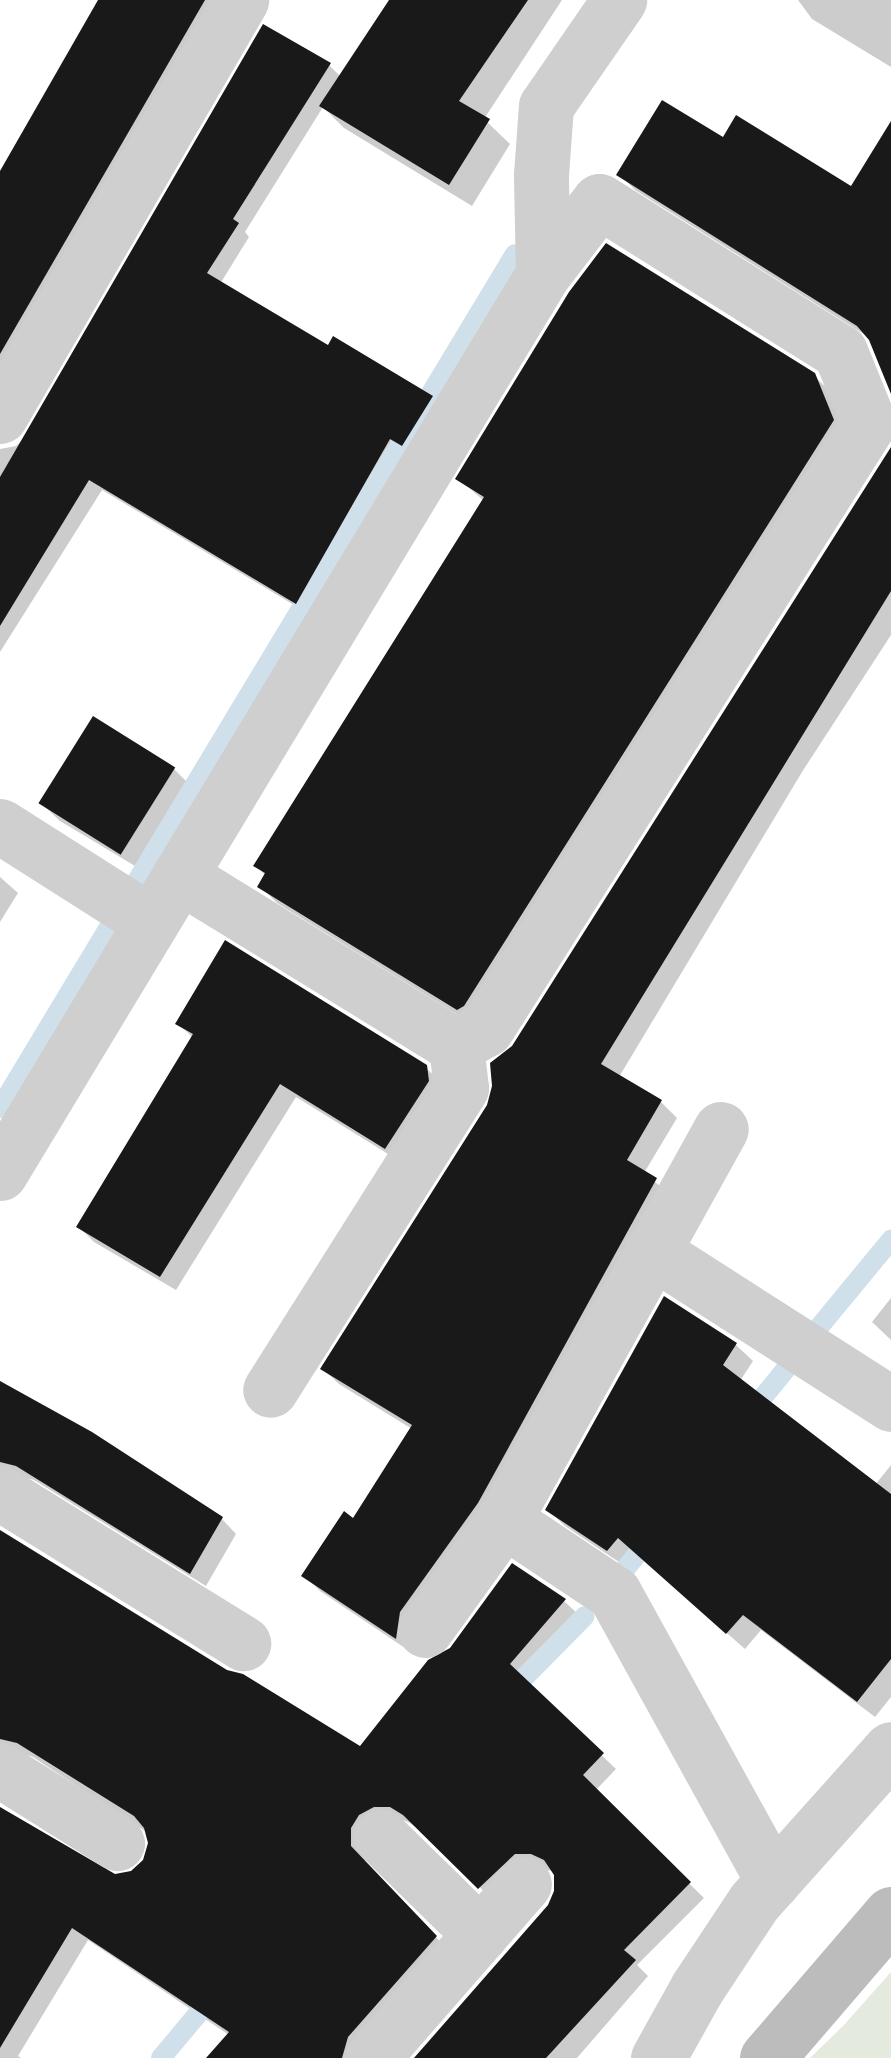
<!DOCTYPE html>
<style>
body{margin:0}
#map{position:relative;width:891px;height:2058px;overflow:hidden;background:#fff;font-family:"PT Sans",sans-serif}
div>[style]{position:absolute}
.green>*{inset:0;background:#e5eade}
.shadow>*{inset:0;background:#0003}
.stream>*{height:20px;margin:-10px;padding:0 10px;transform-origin:10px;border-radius:10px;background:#cfe0eb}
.building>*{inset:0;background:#191919;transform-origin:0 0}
.street>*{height:55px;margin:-27.5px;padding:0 27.5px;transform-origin:27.5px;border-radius:27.5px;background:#cfcfcf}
.secondary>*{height:55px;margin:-27.5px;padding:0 27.5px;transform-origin:27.5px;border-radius:27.5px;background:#bcbcbc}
span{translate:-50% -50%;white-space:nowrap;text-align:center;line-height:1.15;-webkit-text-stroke:10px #fff;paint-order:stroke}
</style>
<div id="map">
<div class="green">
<div style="clip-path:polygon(891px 1972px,891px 2058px,810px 2058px,843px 2026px)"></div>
</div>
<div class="shadow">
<div style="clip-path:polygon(104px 0,221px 0,0 386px,0 181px)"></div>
<div style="clip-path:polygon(393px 0,562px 0,484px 119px,510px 144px,472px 206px,344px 128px,323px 107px,245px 232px,249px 237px,220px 284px,328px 348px,431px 398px,444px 411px,415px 457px,403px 450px,309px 614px,102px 490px,0 652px,0 449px,16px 446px,29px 433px,329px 65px,341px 77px)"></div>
<div style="clip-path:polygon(798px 0,891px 0,891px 67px,812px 19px)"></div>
<div style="clip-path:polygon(891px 126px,891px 388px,870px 338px,635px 190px,619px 174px,723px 140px,852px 189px)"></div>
<div style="clip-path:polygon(813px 375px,832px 393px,850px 438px,476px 1026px,277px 903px,260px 886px,266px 876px,256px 866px,484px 501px,459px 479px)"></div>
<div style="clip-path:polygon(891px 451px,891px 635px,802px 772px,619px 1077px,661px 1102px,677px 1118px,644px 1173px,672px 1196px,411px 1652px,320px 1591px,304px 1575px,354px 1521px,412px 1429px,339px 1384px,323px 1369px,490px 1106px,514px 1047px)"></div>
<div style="clip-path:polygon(174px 769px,191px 786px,140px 869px,60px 821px,42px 804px)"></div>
<div style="clip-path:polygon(0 877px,18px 893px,0 922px)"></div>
<div style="clip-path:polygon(178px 1023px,425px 1067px,441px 1082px,401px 1162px,296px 1097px,176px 1290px,94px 1242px,79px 1227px,193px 1038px)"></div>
<div style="clip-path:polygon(891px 1298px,891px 1340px,872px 1322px)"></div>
<div style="clip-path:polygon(665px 1299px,736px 1345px,753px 1361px,740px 1381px,875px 1485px,891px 1465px,891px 1697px,875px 1717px,761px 1630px,745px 1649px,636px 1553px,625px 1566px,565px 1526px,548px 1510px)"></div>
<div style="clip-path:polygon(0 1381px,222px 1519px,236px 1534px,206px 1586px,34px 1480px,16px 1475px,0 1480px)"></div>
<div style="clip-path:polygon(0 1533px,226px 1672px,361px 1749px,564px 1601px,579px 1615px,523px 1680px,616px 1769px,595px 1791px,704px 1898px,637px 1965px,648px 1976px,577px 2058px,417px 2058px,550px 1906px,557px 1890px,554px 1871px,530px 1868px,494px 1901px,420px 1829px,406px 1821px,389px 1820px,365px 1844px,365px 1863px,450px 1952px,362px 2058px,209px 2058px,229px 2035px,88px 1940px,18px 2056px,21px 2058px,0 2058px,0 1810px,115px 1877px,132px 1873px,145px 1862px,151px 1843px,148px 1833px,33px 1757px,18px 1752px,0 1757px)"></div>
</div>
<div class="stream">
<div style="left:0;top:1108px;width:997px;rotate:-58.91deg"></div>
<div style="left:820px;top:1326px;width:112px;rotate:-50.5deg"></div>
<div style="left:746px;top:1418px;width:63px;rotate:-50.8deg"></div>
<div style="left:619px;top:1577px;width:55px;rotate:-51.7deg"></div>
<div style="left:506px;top:1696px;width:112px;rotate:-45.4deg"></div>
<div style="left:161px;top:2058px;width:87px;rotate:-50.1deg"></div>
</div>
<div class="building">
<div style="clip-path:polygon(98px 0,205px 0,0 354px,0 171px)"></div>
<div style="clip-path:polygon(389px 0,528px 0,459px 101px,490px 119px,449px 185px,319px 106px)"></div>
<div style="clip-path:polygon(263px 24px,331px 63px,233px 219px,239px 223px,207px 273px,328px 345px,333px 336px,433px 396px,402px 446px,390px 439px,296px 604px,89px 480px,0 626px,0 477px)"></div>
<div style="clip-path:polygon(662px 100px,723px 137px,736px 115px,851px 186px,891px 121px,891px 394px,869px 340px,857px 326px,616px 175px)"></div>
<div style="clip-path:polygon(606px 243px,815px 373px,834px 420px,464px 1006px,457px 1010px,257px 887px,265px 873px,253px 866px,484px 497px,455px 479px,569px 292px)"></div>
<div style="clip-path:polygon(891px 447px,891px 591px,601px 1064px,662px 1100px,627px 1160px,657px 1178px,478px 1503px,400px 1612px,396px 1639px,301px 1576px,344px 1511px,353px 1518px,412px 1425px,320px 1369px,487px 1105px,492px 1086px,490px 1063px,512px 1046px)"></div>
<div style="left:93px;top:716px;width:97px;height:103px;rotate:32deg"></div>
<div style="clip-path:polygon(225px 940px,427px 1065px,429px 1081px,385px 1149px,280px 1084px,160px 1277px,76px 1227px,193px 1034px,175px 1024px)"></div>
<div style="clip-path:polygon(664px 1296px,737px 1343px,723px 1365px,891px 1494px,891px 1659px,857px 1702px,743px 1615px,726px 1634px,618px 1538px,607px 1551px,545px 1510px)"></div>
<div style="clip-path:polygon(0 1381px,92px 1432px,223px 1517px,190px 1574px,16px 1466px,0 1462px)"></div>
<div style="clip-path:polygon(0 1530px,227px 1670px,243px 1674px,360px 1746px,428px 1660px,450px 1648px,512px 1563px,566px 1599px,510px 1664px,604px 1753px,583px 1775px,691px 1882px,624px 1950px,636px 1960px,546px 2058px,414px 2058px,548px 1905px,554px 1891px,554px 1875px,544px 1860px,531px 1854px,515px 1854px,478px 1889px,403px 1815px,390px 1807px,374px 1807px,359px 1815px,351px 1828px,351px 1846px,437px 1936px,348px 2037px,342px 2058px,206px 2058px,229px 2032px,72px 1928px,0 2048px,0 1807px,115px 1874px,131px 1871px,143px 1860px,148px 1843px,144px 1828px,134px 1816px,17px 1743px,0 1739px)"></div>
</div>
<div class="street">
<div style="left:0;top:416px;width:481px;rotate:-59.9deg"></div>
<div style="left:0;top:826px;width:179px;rotate:32.4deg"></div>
<div style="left:180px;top:876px;width:324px;rotate:31.6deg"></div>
<div style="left:456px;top:1046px;width:42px;rotate:83.2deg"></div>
<div style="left:461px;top:1088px;width:357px;rotate:122.3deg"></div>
<div style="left:456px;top:1046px;width:34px;rotate:-30deg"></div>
<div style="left:486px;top:1029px;width:717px;rotate:-57.71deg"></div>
<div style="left:869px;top:423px;width:77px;rotate:-112.2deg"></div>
<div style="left:840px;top:352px;width:284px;rotate:-147.9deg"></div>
<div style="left:599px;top:201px;width:92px;rotate:127.5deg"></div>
<div style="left:0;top:1173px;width:1050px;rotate:-58.87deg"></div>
<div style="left:543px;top:274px;width:99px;rotate:-91.2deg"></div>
<div style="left:541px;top:175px;width:69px;rotate:-85.9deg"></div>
<div style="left:546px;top:106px;width:129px;rotate:-55.4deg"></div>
<div style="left:652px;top:1251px;width:284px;rotate:32.6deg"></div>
<div style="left:0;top:1493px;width:286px;rotate:31.7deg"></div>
<div style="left:504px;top:1520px;width:132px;rotate:33.6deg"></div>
<div style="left:614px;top:1593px;width:329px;rotate:61.1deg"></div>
<div style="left:425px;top:1630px;width:135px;rotate:-54.3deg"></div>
<div style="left:504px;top:1520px;width:447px;rotate:-61deg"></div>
<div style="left:0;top:1770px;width:138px;rotate:32deg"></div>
<div style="left:381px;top:1837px;width:139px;rotate:44.4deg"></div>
<div style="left:372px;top:2058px;width:231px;rotate:-48.9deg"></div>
<div style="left:658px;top:2058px;width:80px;rotate:-60.9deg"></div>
<div style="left:697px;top:1988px;width:103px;rotate:-56.5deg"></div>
<div style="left:754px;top:1902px;width:205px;rotate:-48.2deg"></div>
</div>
<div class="secondary">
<div style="left:767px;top:2058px;width:190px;rotate:-49.3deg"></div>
</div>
</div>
